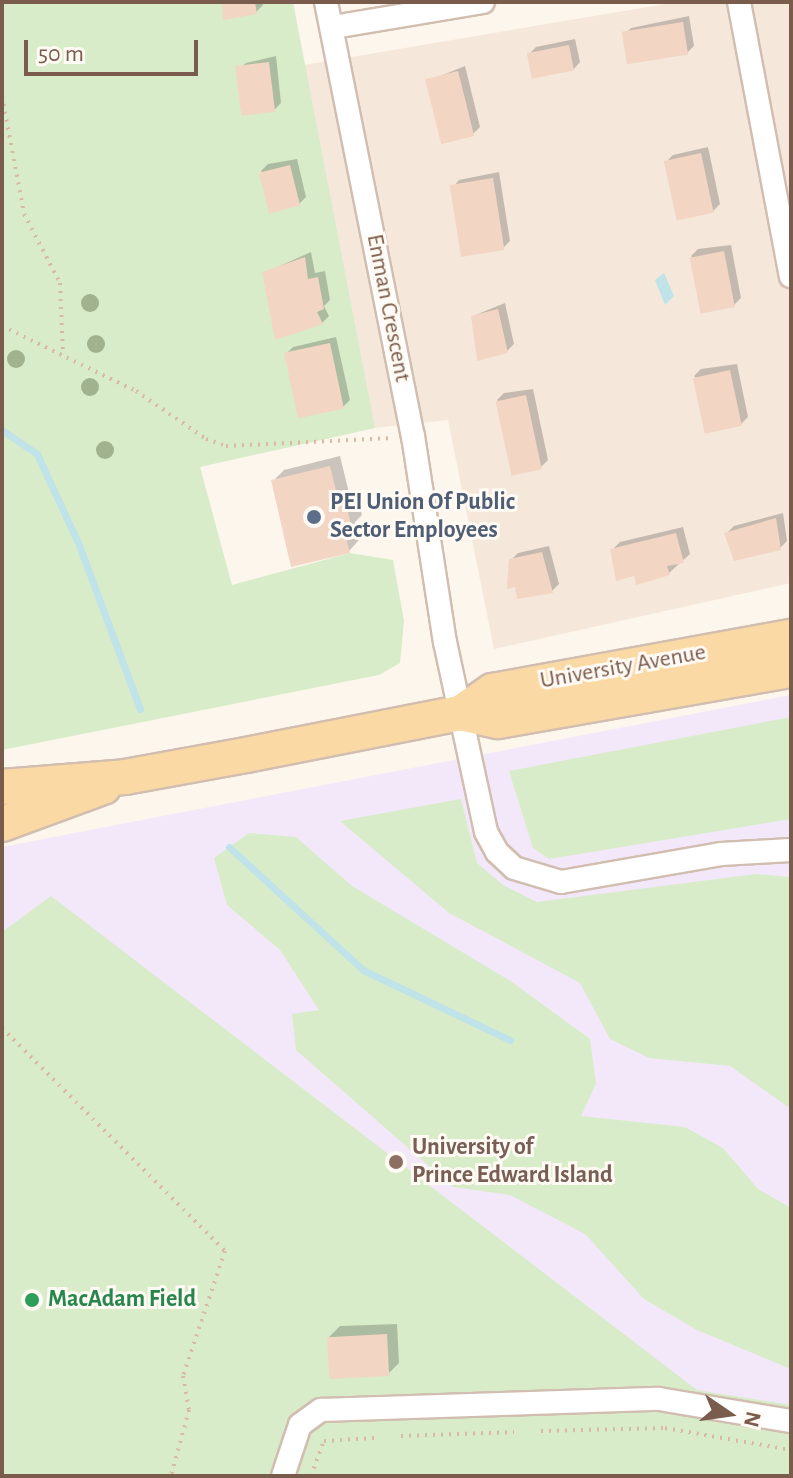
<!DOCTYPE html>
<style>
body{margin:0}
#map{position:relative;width:793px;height:1478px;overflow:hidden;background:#fdf6ec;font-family:"Alegreya Sans",sans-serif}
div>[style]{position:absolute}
.residential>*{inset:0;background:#f5e8da}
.education>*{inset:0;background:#f3e8fa}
.green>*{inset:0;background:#d8ecc9}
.water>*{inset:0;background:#bfe3e8}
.shadow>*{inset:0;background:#0003}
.stream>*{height:7px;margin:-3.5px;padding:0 3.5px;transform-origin:3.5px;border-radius:3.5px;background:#bfe3e8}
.building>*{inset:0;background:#f3d5c3;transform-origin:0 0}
.path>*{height:4px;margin-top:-2px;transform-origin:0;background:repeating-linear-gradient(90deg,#d9b8a5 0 2px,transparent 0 8px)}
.roads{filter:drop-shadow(2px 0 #d1beb0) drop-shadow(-2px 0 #d1beb0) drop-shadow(0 2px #d1beb0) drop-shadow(0 -2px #d1beb0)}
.street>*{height:22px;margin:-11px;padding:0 11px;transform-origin:11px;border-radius:11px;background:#fff}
.primary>*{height:34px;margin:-17px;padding:0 17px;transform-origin:17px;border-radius:17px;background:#fbd9a5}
.trees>*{width:18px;height:18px;margin:-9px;border-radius:50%;background:#a0b28e}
.dots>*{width:22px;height:22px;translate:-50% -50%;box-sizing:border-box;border:4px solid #fffaf3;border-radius:50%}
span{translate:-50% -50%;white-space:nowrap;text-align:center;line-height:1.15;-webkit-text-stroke:6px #fffaf3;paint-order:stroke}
.street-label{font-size:24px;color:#7a5c4d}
.service-label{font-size:24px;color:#4e5e75;font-weight:700}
.left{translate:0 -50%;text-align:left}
.education-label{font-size:24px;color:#785e54;font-weight:700}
.leisure-label{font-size:24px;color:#27864d;font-weight:700}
.frame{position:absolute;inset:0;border:4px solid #7a5c4d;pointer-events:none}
.north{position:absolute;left:689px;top:1374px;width:80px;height:80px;-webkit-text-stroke:6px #fffaf3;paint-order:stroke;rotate:103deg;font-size:22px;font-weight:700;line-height:32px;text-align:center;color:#7a5c4d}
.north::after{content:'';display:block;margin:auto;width:28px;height:36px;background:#7a5c4d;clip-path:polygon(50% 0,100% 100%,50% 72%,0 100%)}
.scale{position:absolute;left:24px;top:40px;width:174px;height:36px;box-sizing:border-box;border:4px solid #7a5c4d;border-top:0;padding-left:10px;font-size:24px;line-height:28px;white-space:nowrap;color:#7a5c4d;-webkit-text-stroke:6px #fffaf3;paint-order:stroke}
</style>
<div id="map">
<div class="residential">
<div style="clip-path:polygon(677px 2px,791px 2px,791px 583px,494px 649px,448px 420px,291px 437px,292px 67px)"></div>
</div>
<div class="education">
<div style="clip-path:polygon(791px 695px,791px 1476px,2px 1476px,2px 847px)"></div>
</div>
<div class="green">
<div style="clip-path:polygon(2px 2px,293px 2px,375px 428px,200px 467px,232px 585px,350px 553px,393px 560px,404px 621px,400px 663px,379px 675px,2px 750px)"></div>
<div style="clip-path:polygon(791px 717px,791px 819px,549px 859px,533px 848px,509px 771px)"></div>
<div style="clip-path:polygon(461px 799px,477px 863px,503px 885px,537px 902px,756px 874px,791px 877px,791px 1109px,730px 1066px,649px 1058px,610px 1039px,580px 983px,449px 913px,340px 821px)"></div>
<div style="clip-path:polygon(249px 833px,296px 837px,352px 886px,512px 982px,590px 1039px,596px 1084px,581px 1116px,685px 1127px,723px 1148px,758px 1189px,791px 1208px,791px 1369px,697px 1330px,644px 1299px,585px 1234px,510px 1195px,453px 1187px,296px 1050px,292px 1014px,319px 1010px,280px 950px,227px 905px,214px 858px)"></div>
<div style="clip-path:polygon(51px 896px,697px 1390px,791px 1405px,791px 1476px,2px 1476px,2px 932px)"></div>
</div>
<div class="water">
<div style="clip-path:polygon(664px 273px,674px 296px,665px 305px,655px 280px)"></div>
</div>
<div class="shadow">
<div style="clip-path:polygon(224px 2px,262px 2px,263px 5px,256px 12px)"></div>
<div style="clip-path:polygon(689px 16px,694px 46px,687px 53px,624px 35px,631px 28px)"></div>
<div style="clip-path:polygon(575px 39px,580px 62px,573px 70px,529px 54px,536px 47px)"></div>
<div style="clip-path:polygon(276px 56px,281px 103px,274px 110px,238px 70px,246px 63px)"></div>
<div style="clip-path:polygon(465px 66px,480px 127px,473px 134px,428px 81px)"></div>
<div style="clip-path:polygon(708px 147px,720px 204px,713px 211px,666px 162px,673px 155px)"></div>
<div style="clip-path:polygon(297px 159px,306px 197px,299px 204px,261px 171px,268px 164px)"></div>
<div style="clip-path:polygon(499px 172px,510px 241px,503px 248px,452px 188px,459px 180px)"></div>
<div style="clip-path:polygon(731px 245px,741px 298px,734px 305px,691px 256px,698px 249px)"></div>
<div style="clip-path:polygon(311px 252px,315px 273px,325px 271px,330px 300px,324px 306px,329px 316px,322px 323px,264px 273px)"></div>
<div style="clip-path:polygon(505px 303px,514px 344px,507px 351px,473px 316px)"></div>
<div style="clip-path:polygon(336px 337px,350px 400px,343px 407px,286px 354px,293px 347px)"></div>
<div style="clip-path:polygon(737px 364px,748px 417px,741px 424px,694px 376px,701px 369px)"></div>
<div style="clip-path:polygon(533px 389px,548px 460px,541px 467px,497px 400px,504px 393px)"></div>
<div style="clip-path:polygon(340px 456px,350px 497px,357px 496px,362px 515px,355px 522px,359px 540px,349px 551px,273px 481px,284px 470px)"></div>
<div style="clip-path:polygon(783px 513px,787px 541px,780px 548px,727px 533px,734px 526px)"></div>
<div style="clip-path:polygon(683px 527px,690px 554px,669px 573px,636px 574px,612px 550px,620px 542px)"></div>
<div style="clip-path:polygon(549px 546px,559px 584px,552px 591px,511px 560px,518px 553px)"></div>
<div style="clip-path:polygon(397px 1324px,399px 1363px,388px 1374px,329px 1337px,340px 1326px)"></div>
</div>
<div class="stream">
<div style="left:2px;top:430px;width:42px;rotate:34.4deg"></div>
<div style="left:37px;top:454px;width:100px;rotate:65.2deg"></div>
<div style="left:79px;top:545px;width:175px;rotate:69.6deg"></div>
<div style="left:229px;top:847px;width:182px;rotate:42.5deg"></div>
<div style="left:363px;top:970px;width:163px;rotate:25.5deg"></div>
</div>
<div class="building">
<div style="clip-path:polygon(222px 2px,255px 2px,257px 14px,223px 20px)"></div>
<div style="left:683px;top:22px;width:33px;height:62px;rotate:81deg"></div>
<div style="left:569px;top:45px;width:26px;height:43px;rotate:79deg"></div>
<div style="left:269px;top:62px;width:50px;height:34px;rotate:83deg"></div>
<div style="left:458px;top:71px;width:67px;height:34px;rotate:76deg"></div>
<div style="left:701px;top:153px;width:61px;height:38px;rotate:78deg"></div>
<div style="left:290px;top:165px;width:42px;height:32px;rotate:76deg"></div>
<div style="left:493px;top:178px;width:73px;height:44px;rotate:81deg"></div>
<div style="left:724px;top:251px;width:57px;height:35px;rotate:79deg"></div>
<div style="clip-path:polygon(305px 257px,308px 279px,318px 277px,324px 309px,317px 312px,323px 324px,275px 340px,262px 272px)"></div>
<div style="clip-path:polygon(498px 309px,508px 353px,477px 361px,471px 316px)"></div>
<div style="left:330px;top:343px;width:67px;height:47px;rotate:78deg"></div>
<div style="left:730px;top:370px;width:57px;height:38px;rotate:78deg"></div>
<div style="left:526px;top:395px;width:76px;height:31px;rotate:78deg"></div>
<div style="clip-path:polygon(330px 466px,340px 507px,346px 505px,352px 528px,344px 530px,350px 553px,291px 567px,271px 480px)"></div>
<div style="clip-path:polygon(776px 518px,781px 550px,734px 561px,724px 533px)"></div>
<div style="clip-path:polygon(676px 533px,684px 563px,667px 566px,670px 575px,636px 585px,634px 576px,616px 581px,610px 549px)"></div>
<div style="clip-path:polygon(542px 552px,553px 593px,517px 599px,515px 587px,507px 589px,509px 559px)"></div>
<div style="left:387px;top:1334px;width:42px;height:60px;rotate:87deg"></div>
</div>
<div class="path">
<div style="left:2px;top:96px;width:120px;rotate:79.4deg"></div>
<div style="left:24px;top:214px;width:78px;rotate:62.4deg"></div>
<div style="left:60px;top:283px;width:71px;rotate:87.6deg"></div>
<div style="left:2px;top:326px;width:149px;rotate:25.9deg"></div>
<div style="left:136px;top:391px;width:85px;rotate:34.4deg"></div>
<div style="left:206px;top:439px;width:21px;rotate:19deg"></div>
<div style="left:226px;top:446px;width:166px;rotate:-2.8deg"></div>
<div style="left:2px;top:1028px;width:315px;rotate:45deg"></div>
<div style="left:225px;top:1251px;width:132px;rotate:108.6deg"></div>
<div style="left:183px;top:1376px;width:35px;rotate:80deg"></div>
<div style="left:189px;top:1410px;width:68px;rotate:105.3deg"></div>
<div style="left:541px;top:1431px;width:124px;rotate:-1.4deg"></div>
<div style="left:665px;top:1428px;width:128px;rotate:9.9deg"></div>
<div style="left:401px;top:1436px;width:113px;rotate:-2deg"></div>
<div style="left:311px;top:1476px;width:37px;rotate:-70deg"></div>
<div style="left:324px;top:1441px;width:51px;rotate:-3.4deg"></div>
</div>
<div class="roads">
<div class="street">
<div style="left:326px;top:2px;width:443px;rotate:78.7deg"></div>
<div style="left:413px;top:436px;width:208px;rotate:81.2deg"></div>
<div style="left:445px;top:642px;width:194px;rotate:77.8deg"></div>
<div style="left:486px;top:832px;width:23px;rotate:61deg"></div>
<div style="left:497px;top:852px;width:23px;rotate:43deg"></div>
<div style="left:514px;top:868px;width:49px;rotate:16.6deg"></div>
<div style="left:561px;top:882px;width:162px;rotate:-9.9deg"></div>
<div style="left:721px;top:854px;width:70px;rotate:-3.3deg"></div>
<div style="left:739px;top:2px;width:279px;rotate:79.3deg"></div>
<div style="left:333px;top:27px;width:152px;rotate:-9.5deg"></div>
<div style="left:283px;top:1476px;width:54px;rotate:-71.6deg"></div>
<div style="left:300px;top:1425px;width:26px;rotate:-36deg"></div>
<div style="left:321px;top:1410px;width:338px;rotate:-1.9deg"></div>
<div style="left:659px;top:1399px;width:134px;rotate:9.5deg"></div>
</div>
<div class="primary">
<div style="left:460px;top:713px;width:39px;rotate:12deg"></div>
<div style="left:498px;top:721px;width:297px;rotate:-9.9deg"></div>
<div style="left:2px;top:787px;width:123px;rotate:-4.6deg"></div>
<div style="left:125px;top:777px;width:123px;rotate:-10.3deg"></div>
<div style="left:246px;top:755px;width:218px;rotate:-11.1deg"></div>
<div style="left:460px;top:713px;width:40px;rotate:-34deg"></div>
<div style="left:493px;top:691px;width:303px;rotate:-10.3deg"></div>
<div style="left:2px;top:824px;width:108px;rotate:-20.1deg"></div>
</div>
</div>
<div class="trees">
<div style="left:90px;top:303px"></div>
<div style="left:96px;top:344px"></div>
<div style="left:16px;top:359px"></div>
<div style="left:90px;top:387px"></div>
<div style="left:105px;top:450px"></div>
</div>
<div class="dots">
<div style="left:314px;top:517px;background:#5c6f8a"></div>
<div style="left:396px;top:1162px;background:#8d6e63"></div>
<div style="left:32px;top:1300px;background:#2e9e5b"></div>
</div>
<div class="street-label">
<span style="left:388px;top:308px;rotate:79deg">Enman Crescent</span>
<span style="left:623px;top:667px;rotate:-10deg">University Avenue</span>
</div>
<div class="service-label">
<span class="left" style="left:330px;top:517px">PEI Union Of Public<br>Sector Employees</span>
</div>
<div class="education-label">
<span class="left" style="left:412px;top:1162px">University of<br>Prince Edward Island</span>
</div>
<div class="leisure-label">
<span class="left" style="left:48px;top:1300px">MacAdam Field</span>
</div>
<div class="frame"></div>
<div class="north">N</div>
<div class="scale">50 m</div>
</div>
